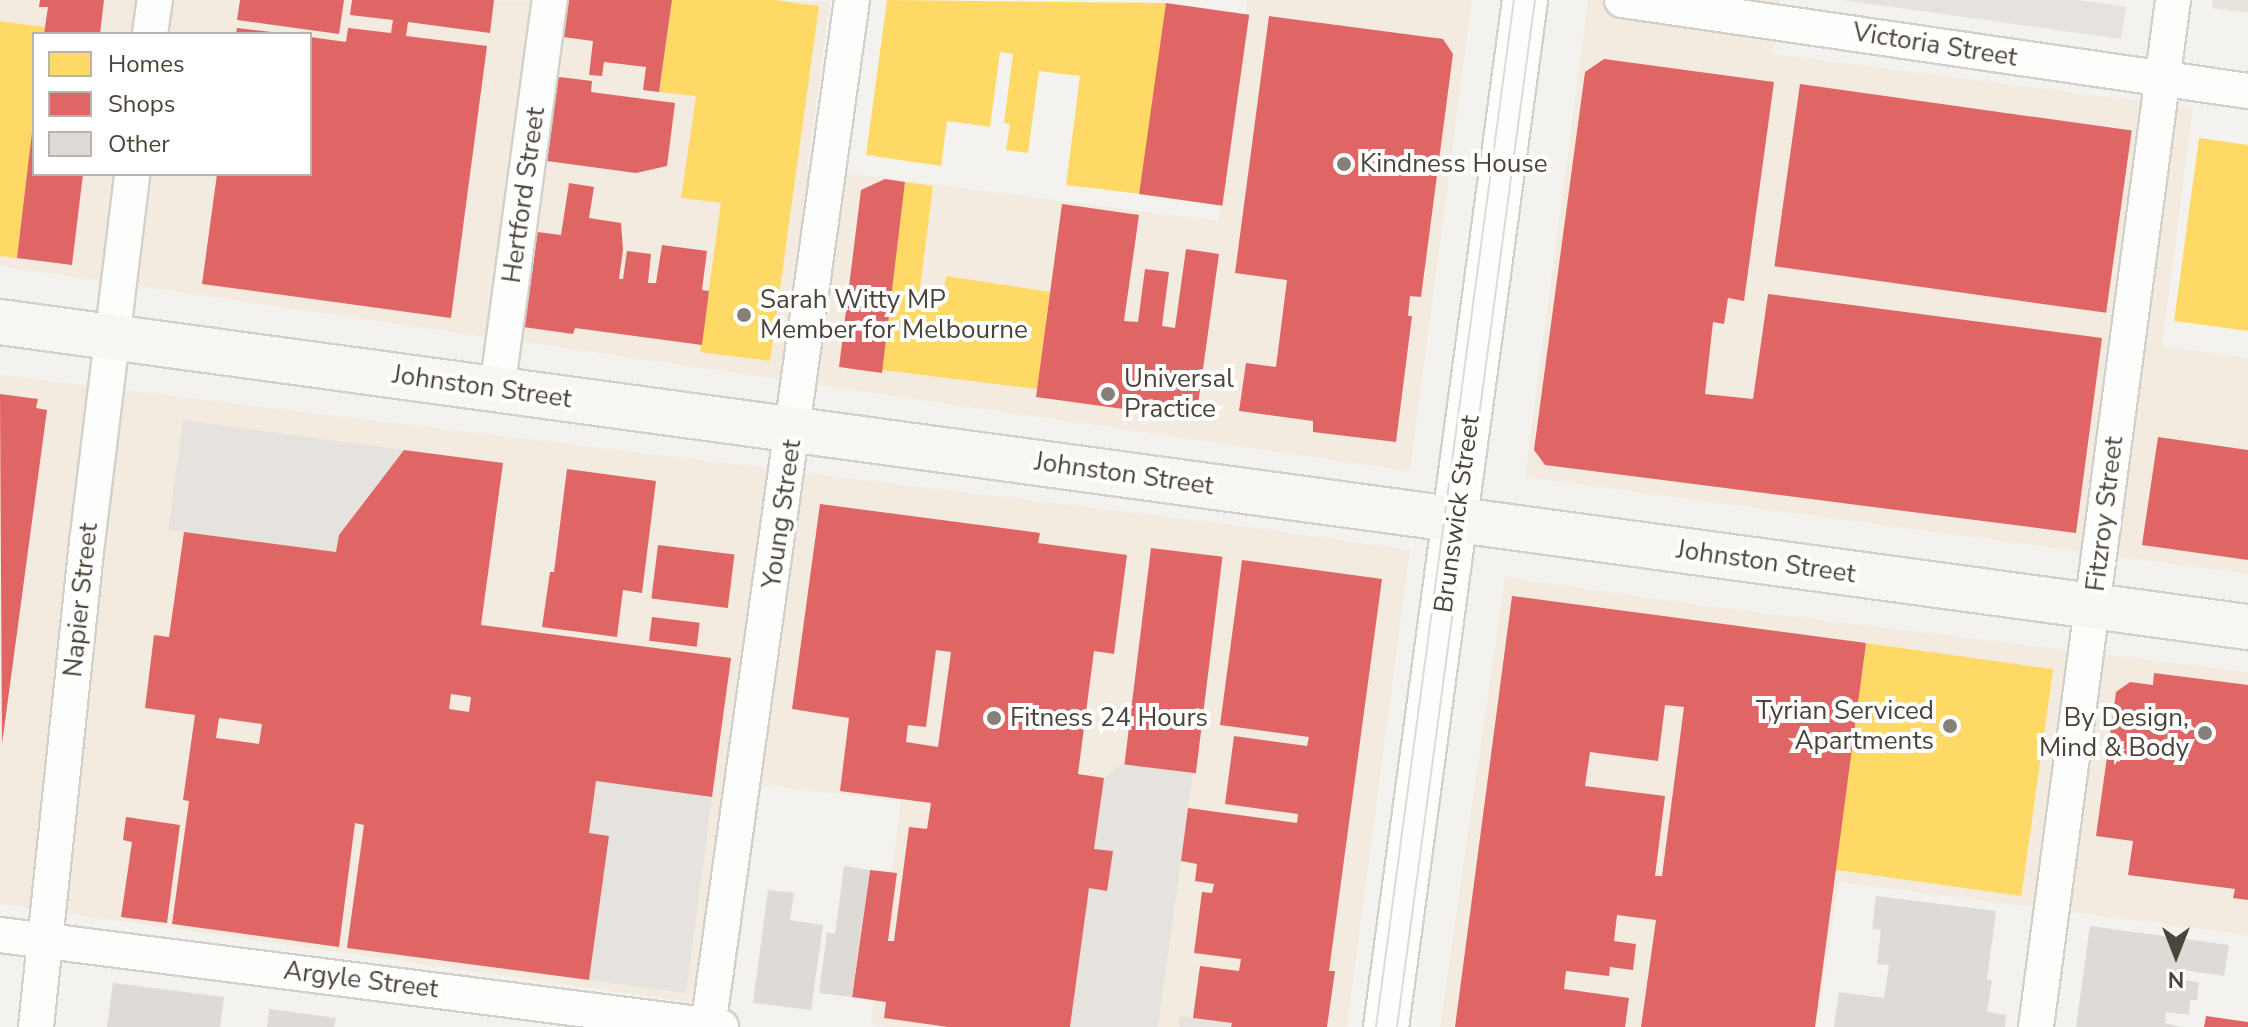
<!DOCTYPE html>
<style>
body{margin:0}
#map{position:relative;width:2248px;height:1027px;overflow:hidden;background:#f4f2ee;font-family:"Nunito Sans",sans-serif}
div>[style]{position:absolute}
.residential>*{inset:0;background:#e7e4dc}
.commercial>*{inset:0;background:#f3ebdf}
.parking>*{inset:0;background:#e6e3df}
.homes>*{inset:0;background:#ffd966;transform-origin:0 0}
.shops>*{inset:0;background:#e06666;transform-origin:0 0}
.building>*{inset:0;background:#dedbd6}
.roads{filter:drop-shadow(2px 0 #d2d0cb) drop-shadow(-2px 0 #d2d0cb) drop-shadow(0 2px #d2d0cb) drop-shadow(0 -2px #d2d0cb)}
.minor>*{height:34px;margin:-17px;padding:0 17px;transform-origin:17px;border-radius:17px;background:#fdfdfc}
.tertiary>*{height:44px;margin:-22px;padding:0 22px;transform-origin:22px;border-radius:22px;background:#fdfdfc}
.secondary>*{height:44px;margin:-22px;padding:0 22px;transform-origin:22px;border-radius:22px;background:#f7f6f1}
.tram>*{height:2px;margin:-1px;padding:0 1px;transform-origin:1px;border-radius:1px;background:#dbdbda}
.dots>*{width:22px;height:22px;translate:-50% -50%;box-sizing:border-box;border:4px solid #fff;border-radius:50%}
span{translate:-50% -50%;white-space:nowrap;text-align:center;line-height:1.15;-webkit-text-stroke:8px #fff;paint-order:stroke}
.street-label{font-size:26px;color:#4b4439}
.poi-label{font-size:26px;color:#4b4439}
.left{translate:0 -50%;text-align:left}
.right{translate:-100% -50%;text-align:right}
.legend{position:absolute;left:32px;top:32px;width:280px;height:144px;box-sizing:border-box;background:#fff;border:2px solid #b7b4b0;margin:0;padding:10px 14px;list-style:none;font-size:24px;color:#4b4439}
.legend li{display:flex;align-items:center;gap:16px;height:40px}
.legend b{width:40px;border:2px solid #b7b4b0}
.north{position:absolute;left:2136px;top:915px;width:80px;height:80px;-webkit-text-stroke:6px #fff;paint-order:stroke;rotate:180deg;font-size:22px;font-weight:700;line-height:32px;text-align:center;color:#4b4439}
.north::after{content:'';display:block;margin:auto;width:28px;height:36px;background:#4b4439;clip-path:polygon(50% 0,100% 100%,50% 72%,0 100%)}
</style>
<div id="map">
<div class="residential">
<div style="clip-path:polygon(2213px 0,2248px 0,2248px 13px,2212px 8px)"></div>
</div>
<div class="commercial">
<div style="clip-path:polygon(evenodd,0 0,830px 1px,807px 168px,1219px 221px,1247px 0,1472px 0,1410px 471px,0 266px,0 0,34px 34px,310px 34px,310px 174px,34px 174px,34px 34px)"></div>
<div style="clip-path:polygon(1588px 0,1779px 0,1772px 54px,2193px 108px,2162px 346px,2248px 358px,2248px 574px,1525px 477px)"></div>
<div style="clip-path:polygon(0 375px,1234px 525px,1410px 550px,1347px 1027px,891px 1027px,871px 1024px,901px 801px,762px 785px,731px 1008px,0 904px)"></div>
<div style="clip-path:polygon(1505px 577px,1699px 605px,2248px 672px,2248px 935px,1839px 882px,1816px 1027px,1440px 1027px)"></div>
</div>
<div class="parking">
<div style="clip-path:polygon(1842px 0,2079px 0,2126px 7px,2121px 39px)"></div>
<div style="clip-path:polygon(183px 420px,404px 450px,339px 535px,336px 552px,168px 530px)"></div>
<div style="clip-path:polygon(1122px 764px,1193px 773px,1158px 1027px,1070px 1027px,1089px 888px,1107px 891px,1112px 851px,1094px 849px,1104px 778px)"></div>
<div style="clip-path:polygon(596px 781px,712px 797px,686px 993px,589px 980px,609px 836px,589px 833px)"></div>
<div style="clip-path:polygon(1180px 1016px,1232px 1023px,1231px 1027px,1179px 1027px)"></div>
</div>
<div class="homes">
<div style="clip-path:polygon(672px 0,775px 0,819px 6px,770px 361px,700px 352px,721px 203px,681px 198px,696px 96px,659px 92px)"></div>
<div style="clip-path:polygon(887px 0,1166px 3px,1141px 194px,1066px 185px,1080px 76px,1039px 71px,1028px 153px,1006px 150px,1010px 124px,1004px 123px,1013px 54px,1000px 52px,990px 127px,947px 121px,941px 166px,866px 155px)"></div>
<div style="clip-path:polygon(0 21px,45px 27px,44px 34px,34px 34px,34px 116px,17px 258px,0 256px)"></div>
<div style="clip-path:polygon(2199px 138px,2248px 145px,2248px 331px,2174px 321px)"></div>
<div style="clip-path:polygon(905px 182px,933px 186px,918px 304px,942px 307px,946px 276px,1050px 292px,1037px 389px,882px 370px)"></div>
<div style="left:1866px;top:643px;width:189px;height:229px;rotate:8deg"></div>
</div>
<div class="shops">
<div style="clip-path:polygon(40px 0,104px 0,100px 34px,44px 34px,48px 7px,39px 7px)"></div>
<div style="clip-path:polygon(240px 0,344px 0,339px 34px,237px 20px)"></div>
<div style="clip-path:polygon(352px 0,494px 0,490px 33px,408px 22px,406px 36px,487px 46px,451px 318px,202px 284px,217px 174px,310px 174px,310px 37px,346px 42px,348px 28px,391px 33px,393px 20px,350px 15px)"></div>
<div style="clip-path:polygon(553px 0,672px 0,659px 92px,643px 90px,646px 67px,604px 62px,602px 76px,589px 75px,593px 41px,548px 35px)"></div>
<div style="left:1166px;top:3px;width:84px;height:193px;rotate:8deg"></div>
<div style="clip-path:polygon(1269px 16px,1443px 39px,1453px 54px,1421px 297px,1410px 296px,1408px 316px,1412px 316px,1396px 442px,1313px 432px,1313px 421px,1239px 411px,1246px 363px,1276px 367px,1287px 280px,1235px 273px)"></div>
<div style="clip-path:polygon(237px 28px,272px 32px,272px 34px,236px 34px)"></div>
<div style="clip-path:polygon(1604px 59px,1774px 82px,1744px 301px,1728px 298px,1724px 324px,1713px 322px,1705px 394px,1753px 399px,1768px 294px,2102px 338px,2076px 533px,1545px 465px,1534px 450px,1585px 72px)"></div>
<div style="clip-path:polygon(543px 75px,592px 81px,591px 92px,675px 103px,667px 166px,636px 173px,532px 159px)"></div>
<div style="left:1800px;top:84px;width:335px;height:184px;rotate:8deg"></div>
<div style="clip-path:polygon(32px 132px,34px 174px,83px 174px,72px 265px,17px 258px)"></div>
<div style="clip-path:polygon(885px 179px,905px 182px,882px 373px,839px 367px,861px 190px)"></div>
<div style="clip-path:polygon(569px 183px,594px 187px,589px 218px,621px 223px,623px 250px,619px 279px,623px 279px,627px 251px,651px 254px,648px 283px,656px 283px,662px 245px,707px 251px,702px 290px,709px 291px,702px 345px,575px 328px,573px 334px,509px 325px,522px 230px,561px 235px)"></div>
<div style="clip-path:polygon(1062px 204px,1139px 215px,1124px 321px,1138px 322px,1145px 269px,1169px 272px,1162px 326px,1175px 328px,1186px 249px,1219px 254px,1196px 419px,1036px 397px)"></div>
<div style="clip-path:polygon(0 394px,38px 399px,36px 408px,47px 410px,2px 744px)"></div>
<div style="clip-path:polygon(2158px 437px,2248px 450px,2248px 560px,2142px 545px)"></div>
<div style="clip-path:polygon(evenodd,404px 450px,503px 463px,481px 625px,731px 658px,712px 797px,596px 781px,589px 833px,609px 836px,589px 980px,347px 948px,364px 825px,355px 823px,339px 947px,172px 924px,189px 801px,183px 800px,195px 715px,145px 708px,154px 635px,169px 637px,184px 532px,336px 552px,339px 535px,404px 450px,451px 694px,471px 697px,469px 712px,449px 709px,451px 694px,404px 450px,219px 718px,262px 724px,259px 744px,216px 738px,219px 718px)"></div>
<div style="clip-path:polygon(567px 469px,656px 481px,642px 593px,623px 590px,617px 637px,542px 627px,550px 572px,554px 572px)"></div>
<div style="clip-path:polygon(evenodd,820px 504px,1040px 533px,1038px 543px,1127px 555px,1114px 654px,1094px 651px,1078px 774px,1104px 778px,1094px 849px,1113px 851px,1107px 891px,1089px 888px,1070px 1027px,948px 1027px,884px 1018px,886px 1002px,852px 997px,870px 870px,897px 873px,888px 941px,894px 941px,909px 827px,927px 829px,931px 803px,840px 791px,849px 718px,792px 709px,820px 504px,936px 650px,951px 652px,938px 747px,906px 742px,908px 725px,926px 727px,936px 650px)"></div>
<div style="left:658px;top:545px;width:77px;height:54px;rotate:7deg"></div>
<div style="left:1151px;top:548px;width:72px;height:218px;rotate:7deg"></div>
<div style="clip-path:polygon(1242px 560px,1382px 579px,1329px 971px,1335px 971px,1327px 1027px,1231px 1027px,1232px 1023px,1193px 1018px,1200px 966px,1239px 971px,1241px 959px,1194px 953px,1202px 892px,1212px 893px,1214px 884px,1195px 881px,1197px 864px,1181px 861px,1188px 808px,1297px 823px,1298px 814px,1225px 804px,1234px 736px,1307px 746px,1309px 737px,1220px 725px)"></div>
<div style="clip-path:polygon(evenodd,1512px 596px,1866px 643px,1815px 1027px,1641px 1027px,1656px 920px,1617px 915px,1614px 941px,1636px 944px,1633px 970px,1610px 967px,1609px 976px,1566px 971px,1564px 989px,1629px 998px,1625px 1027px,1455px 1027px,1512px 596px,1665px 705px,1684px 707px,1662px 876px,1655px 876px,1665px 796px,1585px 786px,1590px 752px,1658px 761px,1665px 705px)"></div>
<div style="left:652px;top:617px;width:48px;height:24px;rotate:7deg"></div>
<div style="clip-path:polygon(2154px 673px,2248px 685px,2248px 900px,2233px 898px,2235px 889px,2128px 875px,2133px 841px,2096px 836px,2116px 692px,2130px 682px,2153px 685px)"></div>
<div style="clip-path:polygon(126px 817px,180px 825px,167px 923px,121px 917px,132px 842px,123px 840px)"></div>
<div style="clip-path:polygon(2206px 1016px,2248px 1022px,2248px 1027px,2204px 1027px)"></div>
</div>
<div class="building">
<div style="clip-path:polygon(844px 866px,870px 870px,852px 997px,819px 993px,827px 932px,835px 934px)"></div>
<div style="clip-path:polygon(768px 890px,794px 893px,790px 920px,823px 925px,811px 1010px,753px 1003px)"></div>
<div style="clip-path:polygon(1876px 896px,1996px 911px,1987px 979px,1992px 980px,1987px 1012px,2006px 1015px,2005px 1027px,1834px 1027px,1839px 992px,1884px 998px,1889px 965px,1877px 964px,1881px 930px,1872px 929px)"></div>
<div style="clip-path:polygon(2090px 926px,2229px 945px,2224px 976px,2177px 969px,2176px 979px,2199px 982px,2197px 1000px,2190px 1000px,2189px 1015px,2166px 1012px,2165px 1023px,2181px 1027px,2076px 1027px)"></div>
<div style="clip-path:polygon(113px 983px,224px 997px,220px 1027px,107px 1027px)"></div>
<div style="clip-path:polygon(269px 1009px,336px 1018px,334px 1027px,267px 1027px)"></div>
</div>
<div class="roads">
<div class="minor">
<div style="left:1622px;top:0;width:633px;rotate:8.27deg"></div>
<div style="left:150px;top:34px;width:34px;rotate:-82deg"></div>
<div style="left:497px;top:390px;width:394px;rotate:-82.3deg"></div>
<div style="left:0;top:935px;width:727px;rotate:7.27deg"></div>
<div style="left:36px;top:1027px;width:487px;rotate:-84deg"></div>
<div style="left:87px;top:543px;width:372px;rotate:-83deg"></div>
<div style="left:708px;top:1027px;width:1037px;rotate:-82.02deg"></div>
<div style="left:2036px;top:1027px;width:1036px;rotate:-82.4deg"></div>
</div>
<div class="tertiary">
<div style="left:1386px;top:1027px;width:1036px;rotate:-82.29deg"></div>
</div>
<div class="secondary">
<div style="left:0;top:322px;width:2269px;rotate:7.73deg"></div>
</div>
</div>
<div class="tram">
<div style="left:1376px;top:1027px;width:1036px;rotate:-82.35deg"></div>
<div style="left:1397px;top:1027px;width:1036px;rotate:-82.35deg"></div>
</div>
<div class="dots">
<div style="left:1344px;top:164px;background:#868178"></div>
<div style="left:744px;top:315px;background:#868178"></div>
<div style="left:1108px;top:394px;background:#868178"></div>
<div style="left:994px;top:718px;background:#868178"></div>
<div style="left:1950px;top:726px;background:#868178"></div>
<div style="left:2205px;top:733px;background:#868178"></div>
</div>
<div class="street-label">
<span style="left:1935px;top:45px;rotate:9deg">Victoria Street</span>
<span style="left:524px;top:195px;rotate:-82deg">Hertford Street</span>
<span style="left:482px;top:387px;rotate:8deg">Johnston Street</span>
<span style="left:1124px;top:474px;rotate:8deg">Johnston Street</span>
<span style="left:782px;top:514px;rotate:-82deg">Young Street</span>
<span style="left:1457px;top:514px;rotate:-82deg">Brunswick Street</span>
<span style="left:2105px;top:514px;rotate:-83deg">Fitzroy Street</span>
<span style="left:1766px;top:562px;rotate:8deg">Johnston Street</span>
<span style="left:81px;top:600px;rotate:-84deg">Napier Street</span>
<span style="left:361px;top:980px;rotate:7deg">Argyle Street</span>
</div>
<div class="poi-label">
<span class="left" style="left:1360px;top:164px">Kindness House</span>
<span class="left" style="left:760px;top:315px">Sarah Witty MP<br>Member for Melbourne</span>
<span class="left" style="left:1124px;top:394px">Universal<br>Practice</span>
<span class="right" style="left:1934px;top:726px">Tyrian Serviced<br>Apartments</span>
<span class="left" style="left:1010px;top:718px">Fitness 24 Hours</span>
<span class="right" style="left:2189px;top:733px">By Design,<br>Mind &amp; Body</span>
</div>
<ul class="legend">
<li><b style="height:22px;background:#ffd966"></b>Homes</li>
<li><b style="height:22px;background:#e06666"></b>Shops</li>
<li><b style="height:22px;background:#dedbd6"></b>Other</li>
</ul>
<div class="north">N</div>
</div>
